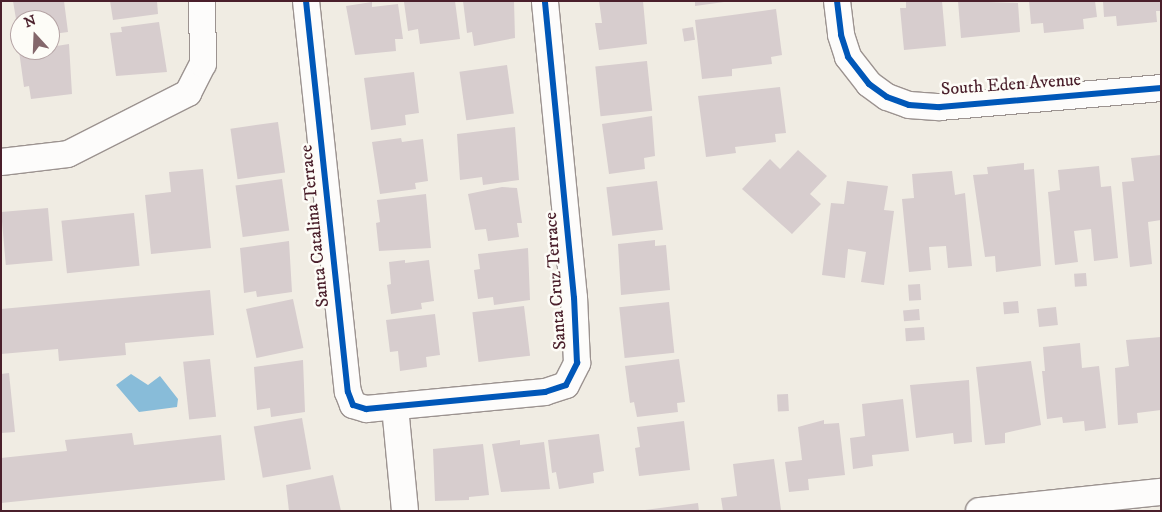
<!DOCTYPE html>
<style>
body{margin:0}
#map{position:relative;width:1162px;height:512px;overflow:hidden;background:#f0ece3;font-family:"IM FELL DW Pica",serif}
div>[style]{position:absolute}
.water>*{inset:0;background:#88bcd9}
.building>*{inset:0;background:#d7cdce;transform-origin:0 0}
.roads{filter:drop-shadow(1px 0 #9c9390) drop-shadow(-1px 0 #9c9390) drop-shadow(0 1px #9c9390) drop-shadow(0 -1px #9c9390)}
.minor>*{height:26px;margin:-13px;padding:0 13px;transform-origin:13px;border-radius:13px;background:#fdfcfb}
.cycleway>*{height:6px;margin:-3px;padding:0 3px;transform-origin:3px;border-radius:3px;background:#0057b8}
span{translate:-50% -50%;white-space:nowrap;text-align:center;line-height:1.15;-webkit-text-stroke:5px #fdfcf7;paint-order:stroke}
.street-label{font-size:18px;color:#4a1f2b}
.frame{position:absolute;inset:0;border:2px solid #4a1f2b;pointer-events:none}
.north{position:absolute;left:10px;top:10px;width:50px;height:50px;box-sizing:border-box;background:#fdfcf7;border:1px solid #b5a4a5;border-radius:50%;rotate:340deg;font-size:14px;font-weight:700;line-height:20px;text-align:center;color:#4a1f2b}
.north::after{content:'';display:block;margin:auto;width:18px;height:22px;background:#84676b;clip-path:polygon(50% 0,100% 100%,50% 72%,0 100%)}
</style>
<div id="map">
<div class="water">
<div style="clip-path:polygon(131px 374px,148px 385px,160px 376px,178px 399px,177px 407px,139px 412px,116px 385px)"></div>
</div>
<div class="building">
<div style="clip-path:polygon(13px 1px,64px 1px,68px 32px,53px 34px,54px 41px,50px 41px,50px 20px,16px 19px)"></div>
<div style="clip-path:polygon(110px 1px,157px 1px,158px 14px,113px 20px)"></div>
<div style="clip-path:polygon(455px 1px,460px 39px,420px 44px,418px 29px,408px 31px,404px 2px)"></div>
<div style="clip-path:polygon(463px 1px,514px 1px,515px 38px,474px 46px,472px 32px,467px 33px)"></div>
<div style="clip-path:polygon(599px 1px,643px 1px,647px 44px,599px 50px,595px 23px,602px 23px)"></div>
<div style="clip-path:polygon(695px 1px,724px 1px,724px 2px,695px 6px)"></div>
<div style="clip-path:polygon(906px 1px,942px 1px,946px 46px,904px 50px,900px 8px,906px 8px)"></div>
<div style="clip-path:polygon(958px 1px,1018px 3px,1020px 32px,961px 38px)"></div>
<div style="clip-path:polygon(1029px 1px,1095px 1px,1097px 17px,1083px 19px,1084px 29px,1044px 33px,1043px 23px,1031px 24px)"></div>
<div style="clip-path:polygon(1103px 1px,1161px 1px,1161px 11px,1156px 11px,1157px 22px,1117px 26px,1116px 16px,1104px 17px)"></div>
<div style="clip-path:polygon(372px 2px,372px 7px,398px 4px,403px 39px,395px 39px,396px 51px,355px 55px,346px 6px)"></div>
<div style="clip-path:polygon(776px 9px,782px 55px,771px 57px,772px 64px,732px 69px,732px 76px,702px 79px,695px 20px)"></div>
<div style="clip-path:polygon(159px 22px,167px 72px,116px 76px,110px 33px,122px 32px,121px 27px)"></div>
<div style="left:693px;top:27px;width:13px;height:11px;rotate:81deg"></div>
<div style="clip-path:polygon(69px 44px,72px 94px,31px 99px,29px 86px,24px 87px,19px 51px,50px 50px,50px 47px)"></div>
<div style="left:647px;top:61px;width:50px;height:52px;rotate:84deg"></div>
<div style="left:507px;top:65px;width:49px;height:48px;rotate:82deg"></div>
<div style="clip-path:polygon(414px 72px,419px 113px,405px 115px,406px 125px,371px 130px,364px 78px)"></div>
<div style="clip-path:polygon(780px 87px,786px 133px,775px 134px,776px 142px,735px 147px,736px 153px,706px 157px,698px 96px)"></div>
<div style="clip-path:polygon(652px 116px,655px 156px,644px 158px,645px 169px,609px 174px,602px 124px)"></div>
<div style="left:278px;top:122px;width:51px;height:48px;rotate:82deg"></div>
<div style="clip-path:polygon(515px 127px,519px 180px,483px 185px,482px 177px,460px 180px,457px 134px)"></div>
<div style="clip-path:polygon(401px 138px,402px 142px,423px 139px,428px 181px,415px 183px,416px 189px,380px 194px,372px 142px)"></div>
<div style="clip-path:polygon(798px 150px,827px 176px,810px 194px,821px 204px,792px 234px,742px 189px,770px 159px,780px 169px)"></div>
<div style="clip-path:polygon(1161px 155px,1161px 220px,1148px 222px,1152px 264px,1130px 267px,1122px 182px,1134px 181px,1131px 158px)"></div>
<div style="clip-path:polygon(1024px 163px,1024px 170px,1034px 169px,1041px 266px,996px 272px,995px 256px,985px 257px,973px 175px,988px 174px,987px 167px)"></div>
<div style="clip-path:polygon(1099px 166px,1101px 187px,1111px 186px,1118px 258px,1094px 261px,1091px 229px,1074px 231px,1078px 262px,1055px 265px,1048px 192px,1060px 190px,1058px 170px)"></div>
<div style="clip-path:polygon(203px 169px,211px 248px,151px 254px,145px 195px,171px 192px,169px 172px)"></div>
<div style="clip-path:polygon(952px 171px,955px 195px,965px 193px,972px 266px,948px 268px,946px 246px,929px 247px,931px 270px,909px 272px,902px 199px,914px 198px,912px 174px)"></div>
<div style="left:282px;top:179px;width:52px;height:47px;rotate:82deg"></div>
<div style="left:657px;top:181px;width:49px;height:51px;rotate:83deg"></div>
<div style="clip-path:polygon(847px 181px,888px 186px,884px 210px,894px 211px,884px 285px,861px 282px,866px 252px,848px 249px,845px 278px,822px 275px,831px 203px,844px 204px)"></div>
<div style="clip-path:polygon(502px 187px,517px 188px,522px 223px,517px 223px,519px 237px,488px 241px,486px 229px,475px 230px,468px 194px)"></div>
<div style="clip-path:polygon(426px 194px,431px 248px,379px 251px,376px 223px,380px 222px,377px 200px)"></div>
<div style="left:48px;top:208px;width:53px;height:47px;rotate:85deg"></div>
<div style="left:134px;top:213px;width:53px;height:73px;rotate:84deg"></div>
<div style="clip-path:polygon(655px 240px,655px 246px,666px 245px,670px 290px,621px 295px,618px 244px)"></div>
<div style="clip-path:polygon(289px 241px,292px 292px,257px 297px,256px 291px,244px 293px,240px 248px)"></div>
<div style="clip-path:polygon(528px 248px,530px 300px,494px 305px,493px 297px,478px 299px,474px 270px,480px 269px,478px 254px)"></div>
<div style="clip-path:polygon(405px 260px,405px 263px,429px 260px,434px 301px,421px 303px,422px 309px,391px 314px,387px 285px,391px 284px,389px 262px)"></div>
<div style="left:1086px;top:273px;width:13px;height:12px;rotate:86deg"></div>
<div style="left:920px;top:284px;width:16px;height:12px;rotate:86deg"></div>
<div style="clip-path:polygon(210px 290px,214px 335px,125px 343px,126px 355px,59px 361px,58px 349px,1px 354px,1px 309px)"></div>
<div style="left:293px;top:299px;width:50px;height:48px;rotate:78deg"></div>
<div style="left:1018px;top:301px;width:12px;height:15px;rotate:85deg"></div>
<div style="left:669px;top:302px;width:51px;height:50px;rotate:84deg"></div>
<div style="left:524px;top:306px;width:50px;height:52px;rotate:83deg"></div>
<div style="left:1056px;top:307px;width:18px;height:19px;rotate:84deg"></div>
<div style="left:919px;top:309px;width:11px;height:16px;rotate:85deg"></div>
<div style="clip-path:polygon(435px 314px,440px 355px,426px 357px,427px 367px,400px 371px,398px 351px,390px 352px,386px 320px)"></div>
<div style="left:924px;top:327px;width:13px;height:19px;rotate:86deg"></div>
<div style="clip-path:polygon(1161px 337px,1161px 410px,1137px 413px,1138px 423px,1118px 425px,1115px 368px,1129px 366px,1126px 340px)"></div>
<div style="clip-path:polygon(1080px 343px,1082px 368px,1099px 366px,1106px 428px,1085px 431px,1084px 421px,1063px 423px,1062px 417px,1047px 419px,1042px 371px,1045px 371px,1043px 347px)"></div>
<div style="left:210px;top:359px;width:58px;height:27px;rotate:84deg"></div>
<div style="clip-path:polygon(679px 359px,685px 402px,677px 403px,678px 412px,637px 417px,634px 402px,630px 403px,625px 366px)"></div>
<div style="clip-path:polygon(303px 360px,305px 412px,271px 417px,270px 408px,257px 410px,254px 367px)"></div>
<div style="clip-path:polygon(1031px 361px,1041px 425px,1005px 433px,1005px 443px,985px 445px,976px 367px)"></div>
<div style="clip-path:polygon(9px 373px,15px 432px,1px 433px,1px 374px)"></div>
<div style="clip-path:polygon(969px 380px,972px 442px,954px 444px,953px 433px,916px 438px,910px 385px)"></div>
<div style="left:788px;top:394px;width:17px;height:11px;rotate:87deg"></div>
<div style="clip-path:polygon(903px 399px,909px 451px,872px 455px,873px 466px,853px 469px,850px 438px,865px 436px,862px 404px)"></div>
<div style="left:302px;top:418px;width:52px;height:49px;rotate:80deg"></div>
<div style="clip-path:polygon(824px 420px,824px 424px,839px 423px,845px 475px,808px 479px,809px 490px,789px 492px,785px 462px,802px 460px,798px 427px)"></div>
<div style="clip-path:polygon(684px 421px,690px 470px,639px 476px,635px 448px,640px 447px,637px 427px)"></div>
<div style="clip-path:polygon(132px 433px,134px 445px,221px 435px,225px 480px,1px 503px,1px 458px,67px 451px,65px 440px)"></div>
<div style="clip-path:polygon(599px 434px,604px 471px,593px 473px,594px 483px,559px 489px,556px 472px,552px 473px,548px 440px)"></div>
<div style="clip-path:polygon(520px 440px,520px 445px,544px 442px,550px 489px,501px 492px,492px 444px)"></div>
<div style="clip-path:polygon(483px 444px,489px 495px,469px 497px,469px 500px,435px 501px,433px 449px)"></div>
<div style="clip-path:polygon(774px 459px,781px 510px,723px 511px,721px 498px,737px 496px,733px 464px)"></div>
<div style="clip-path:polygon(333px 475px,341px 511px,289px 511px,286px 485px)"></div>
<div style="clip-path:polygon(698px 503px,699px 511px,645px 511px,645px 510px)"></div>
</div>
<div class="roads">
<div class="minor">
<div style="left:306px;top:1px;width:393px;rotate:83.9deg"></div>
<div style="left:348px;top:392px;width:14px;rotate:69deg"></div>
<div style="left:353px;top:405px;width:14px;rotate:17deg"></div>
<div style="left:366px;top:409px;width:180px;rotate:-5.4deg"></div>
<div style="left:545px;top:392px;width:22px;rotate:-18deg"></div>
<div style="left:566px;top:385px;width:25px;rotate:-63deg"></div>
<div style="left:577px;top:363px;width:65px;rotate:-92.6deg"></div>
<div style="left:574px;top:298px;width:298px;rotate:-95.6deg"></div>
<div style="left:837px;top:1px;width:34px;rotate:83deg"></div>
<div style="left:841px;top:35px;width:23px;rotate:72deg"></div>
<div style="left:848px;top:57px;width:34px;rotate:52deg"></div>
<div style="left:869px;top:84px;width:22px;rotate:36deg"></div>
<div style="left:887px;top:97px;width:23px;rotate:20deg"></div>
<div style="left:909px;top:105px;width:31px;rotate:4deg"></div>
<div style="left:940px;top:107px;width:222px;rotate:-4.9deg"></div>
<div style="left:1px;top:162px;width:67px;rotate:-6.8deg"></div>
<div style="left:68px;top:154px;width:135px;rotate:-26.9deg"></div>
<div style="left:188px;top:93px;width:33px;rotate:-63deg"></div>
<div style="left:203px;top:64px;width:63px;rotate:-90.9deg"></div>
<div style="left:395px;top:407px;width:104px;rotate:84.5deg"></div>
<div style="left:979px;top:511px;width:183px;rotate:-6deg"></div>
</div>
</div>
<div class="cycleway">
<div style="left:306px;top:1px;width:393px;rotate:83.9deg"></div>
<div style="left:348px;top:392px;width:14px;rotate:69deg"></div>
<div style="left:353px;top:405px;width:14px;rotate:17deg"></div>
<div style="left:366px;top:409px;width:180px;rotate:-5.4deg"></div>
<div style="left:545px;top:392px;width:22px;rotate:-18deg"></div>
<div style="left:566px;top:385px;width:25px;rotate:-63deg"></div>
<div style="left:577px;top:363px;width:65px;rotate:-92.6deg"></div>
<div style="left:574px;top:298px;width:298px;rotate:-95.6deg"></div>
<div style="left:837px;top:1px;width:34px;rotate:83deg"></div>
<div style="left:841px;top:35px;width:23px;rotate:72deg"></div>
<div style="left:848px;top:57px;width:34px;rotate:52deg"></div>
<div style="left:869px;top:84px;width:22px;rotate:36deg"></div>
<div style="left:887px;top:97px;width:23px;rotate:20deg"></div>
<div style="left:909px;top:105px;width:31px;rotate:4deg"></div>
<div style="left:940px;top:107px;width:222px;rotate:-4.9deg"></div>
</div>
<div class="street-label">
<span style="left:1011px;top:85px;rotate:-4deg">South Eden Avenue</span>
<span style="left:315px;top:226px;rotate:-96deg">Santa Catalina Terrace</span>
<span style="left:556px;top:281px;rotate:-94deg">Santa Cruz Terrace</span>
</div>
<div class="frame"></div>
<div class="north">N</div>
</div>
